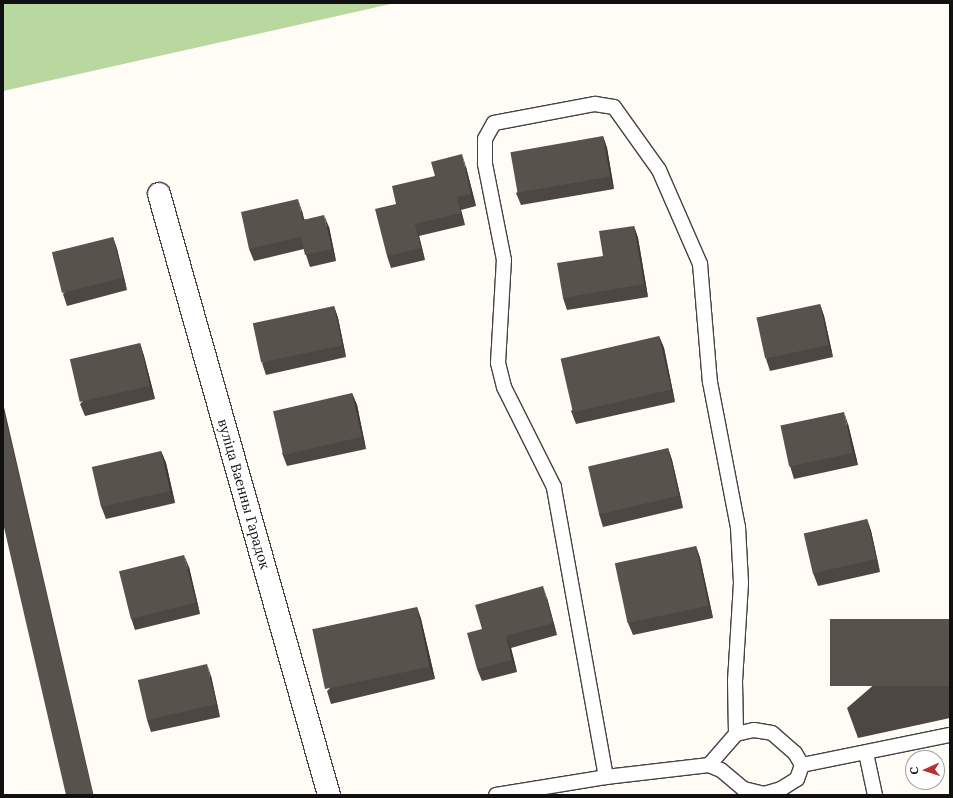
<!DOCTYPE html>
<meta charset="utf-8">
<style>
body{margin:0}
#map{position:relative;width:953px;height:798px;overflow:hidden;background:#fefcf4;font-family:Lora,serif}
div>[style]{position:absolute}
.forest>*{inset:0;background:#b8d89f}
.roads{filter:drop-shadow(1px 0 #434343) drop-shadow(-1px 0 #434343) drop-shadow(0 1px #434343) drop-shadow(0 -1px #434343)}
.lane>*{height:14px;margin:-7px;padding:0 7px;transform-origin:7px;border-radius:7px;background:#fff}
.street>*{height:22px;margin:-11px;padding:0 11px;transform-origin:11px;border-radius:11px;background:#fff}
.wall>*{inset:0;background:#4c4742}
.shaded-wall>*{inset:0;background:#3e3936;transform-origin:0 0}
.building>*{inset:0;background:#58524d;transform-origin:0 0}
span{translate:-50% -50%;white-space:nowrap;text-align:center;line-height:1.15;-webkit-text-stroke:4px #fff;paint-order:stroke}
.street-label{font-size:14px;color:#101010}
.frame{position:absolute;inset:0;border:4px solid #101010;pointer-events:none}
.north{position:absolute;left:905px;top:750px;width:40px;height:40px;box-sizing:border-box;background:#fff;border:1px solid #9f9f9f;border-radius:50%;rotate:267deg;font-size:11px;font-weight:700;line-height:16px;text-align:center;color:#101010}
.north::after{content:'';display:block;margin:auto;width:14px;height:18px;background:#b93036;clip-path:polygon(50% 0,100% 100%,50% 72%,0 100%)}
</style>
<div id="map">
<div class="forest">
<div style="clip-path:polygon(3px 3px,395px 3px,3px 91px)"></div>
</div>
<div class="roads">
<div class="lane">
<div style="left:866px;top:753px;width:43px;rotate:77.9deg"></div>
<div style="left:709px;top:765px;width:41px;rotate:-48.9deg"></div>
<div style="left:736px;top:734px;width:18px;rotate:-13deg"></div>
<div style="left:754px;top:730px;width:18px;rotate:9deg"></div>
<div style="left:772px;top:733px;width:30px;rotate:41deg"></div>
<div style="left:795px;top:753px;width:14px;rotate:60deg"></div>
<div style="left:802px;top:765px;width:151px;rotate:-11.5deg"></div>
<div style="left:606px;top:777px;width:295px;rotate:-100.2deg"></div>
<div style="left:554px;top:487px;width:112px;rotate:-116.6deg"></div>
<div style="left:504px;top:387px;width:25px;rotate:-104deg"></div>
<div style="left:498px;top:363px;width:103px;rotate:-86.7deg"></div>
<div style="left:504px;top:260px;width:98px;rotate:-101.2deg"></div>
<div style="left:485px;top:164px;width:25px;rotate:-90deg"></div>
<div style="left:485px;top:139px;width:18px;rotate:-61deg"></div>
<div style="left:494px;top:123px;width:103px;rotate:-10.7deg"></div>
<div style="left:595px;top:104px;width:19px;rotate:9deg"></div>
<div style="left:614px;top:107px;width:77px;rotate:54.5deg"></div>
<div style="left:659px;top:170px;width:103px;rotate:66.4deg"></div>
<div style="left:700px;top:264px;width:118px;rotate:85.2deg"></div>
<div style="left:710px;top:382px;width:148px;rotate:79.1deg"></div>
<div style="left:738px;top:527px;width:56px;rotate:86.9deg"></div>
<div style="left:741px;top:583px;width:98px;rotate:93.5deg"></div>
<div style="left:735px;top:681px;width:53px;rotate:88.9deg"></div>
<div style="left:496px;top:795px;width:111px;rotate:-9.3deg"></div>
<div style="left:606px;top:777px;width:104px;rotate:-6.6deg"></div>
<div style="left:709px;top:765px;width:13px;rotate:23deg"></div>
<div style="left:721px;top:770px;width:30px;rotate:40deg"></div>
<div style="left:744px;top:789px;width:21px;rotate:14deg"></div>
<div style="left:764px;top:794px;width:18px;rotate:-16deg"></div>
<div style="left:781px;top:789px;width:19px;rotate:-32deg"></div>
<div style="left:797px;top:779px;width:15px;rotate:-70deg"></div>
</div>
<div class="street">
<div style="left:159px;top:194px;width:625px;rotate:74.21deg"></div>
</div>
</div>
<div class="wall">
<div style="clip-path:polygon(603px 136px,607px 148px,614px 189px,521px 205px,516px 193px)"></div>
<div style="clip-path:polygon(466px 167px,476px 206px,461px 210px,465px 225px,419px 236px,425px 260px,391px 268px,387px 256px,435px 176px)"></div>
<div style="clip-path:polygon(302px 211px,304px 219px,329px 227px,336px 261px,310px 267px,304px 249px,254px 261px,249px 249px)"></div>
<div style="clip-path:polygon(634px 226px,638px 238px,648px 297px,567px 310px,563px 298px,603px 256px)"></div>
<div style="clip-path:polygon(113px 237px,117px 249px,127px 290px,67px 306px,63px 294px)"></div>
<div style="clip-path:polygon(820px 304px,824px 316px,833px 357px,770px 371px,766px 359px)"></div>
<div style="clip-path:polygon(334px 306px,338px 318px,346px 357px,266px 375px,262px 363px)"></div>
<div style="clip-path:polygon(659px 336px,664px 348px,675px 402px,576px 424px,571px 411px)"></div>
<div style="clip-path:polygon(140px 343px,144px 356px,155px 399px,85px 416px,80px 404px)"></div>
<div style="clip-path:polygon(352px 393px,357px 405px,366px 449px,287px 466px,282px 453px)"></div>
<div style="clip-path:polygon(848px 424px,858px 465px,794px 479px,790px 466px)"></div>
<div style="clip-path:polygon(668px 448px,672px 460px,683px 508px,603px 527px,599px 514px)"></div>
<div style="clip-path:polygon(161px 451px,166px 463px,175px 503px,106px 519px,101px 506px)"></div>
<div style="clip-path:polygon(867px 519px,871px 531px,880px 572px,818px 586px,813px 573px)"></div>
<div style="clip-path:polygon(696px 546px,700px 558px,713px 618px,633px 635px,628px 623px)"></div>
<div style="clip-path:polygon(189px 567px,200px 614px,135px 630px,131px 618px)"></div>
<div style="clip-path:polygon(547px 598px,557px 635px,511px 648px,517px 672px,482px 681px,477px 669px,482px 629px)"></div>
<div style="clip-path:polygon(417px 607px,421px 619px,435px 679px,331px 704px,327px 691px)"></div>
<div style="clip-path:polygon(950px 619px,950px 718px,858px 738px,847px 708px)"></div>
<div style="clip-path:polygon(211px 676px,220px 717px,151px 732px,147px 720px)"></div>
</div>
<div class="shaded-wall">
<div style="clip-path:polygon(603px 136px,607px 148px,614px 189px,610px 176px)"></div>
<div style="clip-path:polygon(462px 154px,466px 167px,476px 206px,471px 194px)"></div>
<div style="clip-path:polygon(457px 197px,461px 210px,465px 225px,461px 213px)"></div>
<div style="clip-path:polygon(298px 199px,302px 211px,307px 232px,303px 220px)"></div>
<div style="clip-path:polygon(324px 215px,329px 227px,336px 261px,332px 249px)"></div>
<div style="clip-path:polygon(415px 224px,419px 236px,425px 260px,421px 248px)"></div>
<div style="clip-path:polygon(634px 226px,638px 238px,648px 297px,644px 284px)"></div>
<div style="clip-path:polygon(113px 237px,117px 249px,127px 290px,123px 278px)"></div>
<div style="clip-path:polygon(820px 304px,824px 316px,833px 357px,829px 345px)"></div>
<div style="clip-path:polygon(334px 306px,338px 318px,346px 357px,342px 345px)"></div>
<div style="clip-path:polygon(659px 336px,664px 348px,675px 402px,671px 390px)"></div>
<div style="clip-path:polygon(140px 343px,144px 356px,155px 399px,150px 386px)"></div>
<div style="clip-path:polygon(352px 393px,357px 405px,366px 449px,362px 437px)"></div>
<div style="left:3px;top:403px;width:402px;height:4px;rotate:77deg"></div>
<div style="clip-path:polygon(844px 412px,848px 424px,858px 465px,853px 453px)"></div>
<div style="clip-path:polygon(668px 448px,672px 460px,683px 508px,679px 496px)"></div>
<div style="clip-path:polygon(161px 451px,166px 463px,175px 503px,170px 491px)"></div>
<div style="clip-path:polygon(867px 519px,871px 531px,880px 572px,876px 559px)"></div>
<div style="clip-path:polygon(696px 546px,700px 558px,713px 618px,709px 606px)"></div>
<div style="clip-path:polygon(184px 555px,189px 567px,200px 614px,196px 602px)"></div>
<div style="clip-path:polygon(543px 586px,547px 598px,557px 635px,553px 623px)"></div>
<div style="clip-path:polygon(417px 607px,421px 619px,435px 679px,430px 667px)"></div>
<div style="clip-path:polygon(506px 636px,511px 648px,517px 672px,512px 660px)"></div>
<div style="clip-path:polygon(207px 664px,211px 676px,220px 717px,216px 704px)"></div>
</div>
<div class="building">
<div style="left:603px;top:136px;width:41px;height:94px;rotate:80deg"></div>
<div style="clip-path:polygon(462px 154px,471px 194px,457px 197px,461px 213px,415px 224px,421px 248px,387px 256px,375px 209px,396px 204px,392px 186px,435px 176px,431px 162px)"></div>
<div style="clip-path:polygon(298px 199px,303px 220px,324px 215px,332px 249px,305px 255px,301px 237px,249px 249px,241px 212px)"></div>
<div style="clip-path:polygon(634px 226px,644px 284px,563px 298px,557px 263px,603px 256px,599px 231px)"></div>
<div style="left:113px;top:237px;width:42px;height:63px;rotate:76deg"></div>
<div style="left:820px;top:304px;width:42px;height:65px;rotate:78deg"></div>
<div style="left:334px;top:306px;width:40px;height:83px;rotate:78deg"></div>
<div style="left:659px;top:336px;width:55px;height:101px;rotate:77deg"></div>
<div style="left:140px;top:343px;width:44px;height:72px;rotate:77deg"></div>
<div style="left:352px;top:393px;width:45px;height:81px;rotate:77deg"></div>
<div style="clip-path:polygon(3px 407px,93px 795px,66px 795px,3px 523px)"></div>
<div style="left:844px;top:412px;width:42px;height:65px;rotate:78deg"></div>
<div style="left:668px;top:448px;width:49px;height:82px;rotate:77deg"></div>
<div style="left:161px;top:451px;width:41px;height:71px;rotate:77deg"></div>
<div style="left:867px;top:519px;width:41px;height:65px;rotate:77deg"></div>
<div style="left:696px;top:546px;width:61px;height:83px;rotate:78deg"></div>
<div style="left:184px;top:555px;width:49px;height:67px;rotate:76deg"></div>
<div style="clip-path:polygon(543px 586px,553px 623px,506px 636px,512px 660px,477px 669px,467px 633px,482px 629px,475px 605px)"></div>
<div style="left:417px;top:607px;width:61px;height:107px;rotate:78deg"></div>
<div style="left:950px;top:619px;width:67px;height:120px;rotate:90deg"></div>
<div style="left:207px;top:664px;width:41px;height:71px;rotate:77deg"></div>
</div>
<div class="street-label">
<span style="left:244px;top:494px;rotate:74deg">вуліца Ваенны Гарадок</span>
</div>
<div class="frame"></div>
<div class="north">С</div>
</div>
